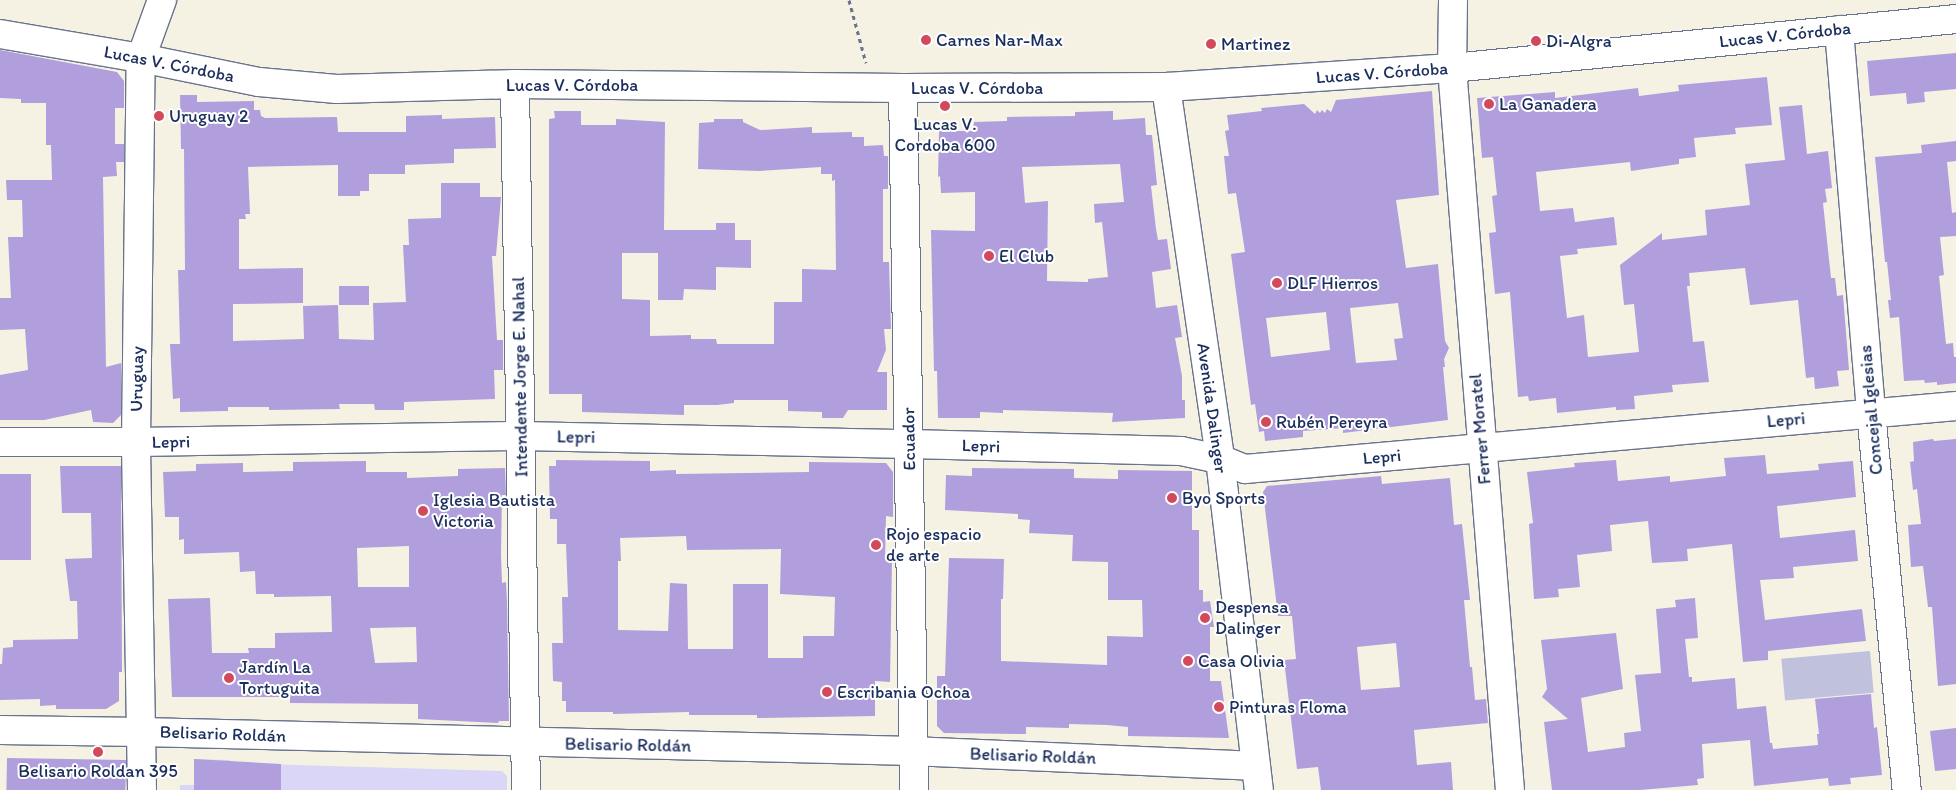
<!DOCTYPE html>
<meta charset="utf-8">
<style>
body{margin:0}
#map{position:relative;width:1956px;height:790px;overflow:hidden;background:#f6f2e3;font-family:Itim,sans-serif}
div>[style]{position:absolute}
.built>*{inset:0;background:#dad6f7}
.industrial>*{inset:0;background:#c0c2dd;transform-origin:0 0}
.building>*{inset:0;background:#b19edc;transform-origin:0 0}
.path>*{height:3px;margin-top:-1.5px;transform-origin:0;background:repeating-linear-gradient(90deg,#68738d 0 4px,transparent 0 8px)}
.roads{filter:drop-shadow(1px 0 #68738d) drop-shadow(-1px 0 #68738d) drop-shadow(0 1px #68738d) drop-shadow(0 -1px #68738d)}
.minor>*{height:28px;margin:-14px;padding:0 14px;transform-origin:14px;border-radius:14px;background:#fff}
.dots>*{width:14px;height:14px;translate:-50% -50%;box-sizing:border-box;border:2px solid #fff;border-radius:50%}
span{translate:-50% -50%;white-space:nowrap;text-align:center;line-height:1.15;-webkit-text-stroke:4px #fff;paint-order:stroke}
.street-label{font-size:18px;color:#1b2f5e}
.poi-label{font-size:18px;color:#1b2f5e}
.left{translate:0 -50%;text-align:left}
</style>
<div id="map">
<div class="built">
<div style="clip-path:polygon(194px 759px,230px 760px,230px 763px,502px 771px,507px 776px,507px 790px,180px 790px,180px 785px,194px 785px)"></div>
</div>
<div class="industrial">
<div style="left:1870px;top:651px;width:42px;height:89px;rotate:85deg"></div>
</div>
<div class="building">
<div style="clip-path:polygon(0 50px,117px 72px,124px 81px,124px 108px,115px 108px,115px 144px,124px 144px,124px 162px,116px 162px,117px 176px,103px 177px,106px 367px,121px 363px,121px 415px,113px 423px,93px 422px,91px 410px,44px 420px,0 420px,0 375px,28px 370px,25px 329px,0 330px,0 298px,11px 298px,8px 237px,23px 237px,22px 200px,7px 200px,6px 180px,52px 180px,51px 145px,46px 145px,46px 103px,21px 103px,21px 99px,0 98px)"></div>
<div style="clip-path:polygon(1956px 53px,1956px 89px,1924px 92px,1925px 102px,1907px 104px,1906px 93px,1870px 96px,1867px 61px)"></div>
<div style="clip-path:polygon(1767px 77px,1772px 125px,1735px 128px,1736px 134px,1694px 138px,1696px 157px,1679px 159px,1679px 164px,1631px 171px,1630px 162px,1536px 172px,1540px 211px,1573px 208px,1575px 222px,1614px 217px,1617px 245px,1577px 249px,1578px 254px,1560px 256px,1567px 318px,1584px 315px,1588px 357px,1639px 352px,1634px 304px,1624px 305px,1620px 265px,1662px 233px,1662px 240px,1707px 235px,1705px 210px,1750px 205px,1745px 164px,1785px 160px,1779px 107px,1802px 105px,1807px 154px,1828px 151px,1832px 188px,1825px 189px,1827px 202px,1823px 203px,1831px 278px,1835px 278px,1837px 296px,1843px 295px,1849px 370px,1837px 371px,1839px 386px,1815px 389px,1814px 377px,1806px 378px,1798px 300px,1750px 305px,1745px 268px,1689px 273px,1690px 286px,1687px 286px,1693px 342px,1704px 341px,1709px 382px,1672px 385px,1673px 392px,1634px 396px,1635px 409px,1616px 410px,1616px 407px,1557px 413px,1556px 398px,1529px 401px,1528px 396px,1518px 397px,1510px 292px,1495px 294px,1489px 233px,1496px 232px,1492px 196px,1497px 195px,1493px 157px,1482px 158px,1477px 98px,1555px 92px,1555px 98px,1638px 88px,1639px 96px,1679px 91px,1678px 85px)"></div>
<div style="clip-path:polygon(evenodd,1432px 91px,1439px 195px,1396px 200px,1406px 268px,1438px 264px,1445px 341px,1449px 348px,1444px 359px,1445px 367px,1443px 367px,1448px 420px,1343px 433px,1343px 428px,1303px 431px,1303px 437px,1265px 441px,1264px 431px,1259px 432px,1255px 404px,1251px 405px,1231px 254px,1245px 252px,1236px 193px,1228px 194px,1224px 156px,1229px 156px,1225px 131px,1229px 130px,1227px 115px,1262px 111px,1261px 108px,1304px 104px,1315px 114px,1317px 110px,1320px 113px,1322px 110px,1325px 113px,1327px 109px,1331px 112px,1336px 100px,1432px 91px,1398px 303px,1403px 338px,1394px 339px,1397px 360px,1356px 363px,1350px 308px,1398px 303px,1432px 91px,1326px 312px,1330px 350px,1271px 357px,1266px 318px,1326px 312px)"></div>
<div style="clip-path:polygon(180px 95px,197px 95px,197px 102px,254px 101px,254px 110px,260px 110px,261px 116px,265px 118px,337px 117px,338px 132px,406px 132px,406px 116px,442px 115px,442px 119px,495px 117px,496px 148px,454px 149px,454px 163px,405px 165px,405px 174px,369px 174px,369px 191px,360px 191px,360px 196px,338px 196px,338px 165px,248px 167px,250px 214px,245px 214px,246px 219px,239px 219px,239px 269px,303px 268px,303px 303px,233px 304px,233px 341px,304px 339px,303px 306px,338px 305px,339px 339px,374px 340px,373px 303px,406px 302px,403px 245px,409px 245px,408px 219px,441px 218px,441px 183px,480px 183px,480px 197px,501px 197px,496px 256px,492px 256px,497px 340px,503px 340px,503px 370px,494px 370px,495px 399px,404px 402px,404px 410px,375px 410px,374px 404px,339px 404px,340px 409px,269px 410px,269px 407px,228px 407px,228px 411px,180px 412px,180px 398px,173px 399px,170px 344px,180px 344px,178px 270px,185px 270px,184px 149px,181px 149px)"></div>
<div style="clip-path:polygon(554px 111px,581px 111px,581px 125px,616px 125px,616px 119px,665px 122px,664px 230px,716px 230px,716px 223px,735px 223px,735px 240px,751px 240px,751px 268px,716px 267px,716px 290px,684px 289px,683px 300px,658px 300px,658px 253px,622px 253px,622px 299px,650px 300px,650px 336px,691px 335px,691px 339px,716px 339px,717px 344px,774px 344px,774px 302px,802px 302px,802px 269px,836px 270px,835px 180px,832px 181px,832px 174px,821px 174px,821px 167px,760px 171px,698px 169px,699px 123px,714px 122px,714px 119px,743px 119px,743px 122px,760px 130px,812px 127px,812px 133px,852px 132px,852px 137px,864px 137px,864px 146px,883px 145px,884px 156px,888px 156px,888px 189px,883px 189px,883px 262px,889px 262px,891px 329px,884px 329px,886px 350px,877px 372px,887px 372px,887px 410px,848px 410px,843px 418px,822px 418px,822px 412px,788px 411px,788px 400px,734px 400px,734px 403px,717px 405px,684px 405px,684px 415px,582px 412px,582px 394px,549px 394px,549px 119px,555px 118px)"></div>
<div style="clip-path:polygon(evenodd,1113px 111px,1113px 120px,1145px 118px,1146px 135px,1152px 135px,1157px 185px,1151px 186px,1156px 229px,1158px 240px,1167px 239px,1171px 269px,1152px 272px,1156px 308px,1177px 305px,1182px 337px,1175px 338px,1182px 376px,1182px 400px,1185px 400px,1185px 418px,1112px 422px,1113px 413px,1003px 410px,1003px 413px,980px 412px,980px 418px,938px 418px,937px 371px,934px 371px,931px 230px,975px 231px,975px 192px,941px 193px,940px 176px,938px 177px,939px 131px,973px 131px,974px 122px,1007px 121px,1007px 117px,1075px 116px,1075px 112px,1113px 111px,1120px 164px,1124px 202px,1094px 204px,1095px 223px,1102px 222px,1108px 277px,1088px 279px,1088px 282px,1047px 281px,1048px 201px,1025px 203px,1022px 167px,1120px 164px)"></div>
<div style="clip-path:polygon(1956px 141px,1956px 161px,1947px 162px,1952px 213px,1956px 212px,1956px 236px,1940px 237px,1944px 275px,1939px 276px,1946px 344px,1953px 343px,1954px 357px,1956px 357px,1956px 383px,1937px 385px,1937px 382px,1925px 383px,1924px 380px,1904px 381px,1899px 317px,1890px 318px,1888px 300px,1891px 300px,1887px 262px,1885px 262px,1875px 157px,1922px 153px,1921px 145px)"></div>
<div style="left:339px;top:286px;width:30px;height:19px"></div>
<div style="clip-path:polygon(1933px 439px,1934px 441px,1956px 439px,1956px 684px,1938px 686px,1932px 607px,1928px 607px,1923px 566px,1911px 567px,1908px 525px,1921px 524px,1917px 489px,1913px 490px,1910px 462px,1914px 461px,1913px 442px)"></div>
<div style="clip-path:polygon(1765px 455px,1767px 474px,1819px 470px,1818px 464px,1853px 461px,1856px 497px,1777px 506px,1780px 538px,1855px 530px,1858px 561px,1793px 567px,1794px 578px,1760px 580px,1765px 620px,1862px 609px,1866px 641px,1768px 651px,1768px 660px,1743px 662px,1732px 544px,1687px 549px,1688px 561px,1652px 563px,1648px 521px,1610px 525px,1612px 551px,1577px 555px,1580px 587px,1558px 589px,1559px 597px,1534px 599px,1529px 524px,1533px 523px,1527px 472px,1575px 467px,1574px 463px,1616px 460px,1618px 481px,1670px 476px,1670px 482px,1726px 476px,1724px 458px)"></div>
<div style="clip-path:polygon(evenodd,556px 460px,650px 461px,650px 471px,676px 470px,676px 474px,809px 472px,809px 462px,886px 463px,893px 472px,893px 517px,886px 516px,885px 560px,892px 560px,890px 682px,875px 681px,875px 716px,757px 718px,757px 715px,689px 715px,689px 712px,613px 714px,613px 712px,566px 712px,566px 701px,562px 701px,562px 682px,553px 681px,552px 643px,563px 643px,562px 597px,568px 597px,566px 544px,557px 544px,557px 519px,550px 519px,549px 466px,556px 466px,556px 460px,686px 536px,687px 550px,781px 549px,780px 594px,835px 597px,834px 636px,803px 636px,803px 658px,768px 658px,768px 584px,733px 584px,733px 649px,688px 649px,687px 584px,670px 583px,668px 631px,618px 630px,618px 561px,621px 561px,620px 538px,686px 536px)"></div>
<div style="clip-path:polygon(evenodd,366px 461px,366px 472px,407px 472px,407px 478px,458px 476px,458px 469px,505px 468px,506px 495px,502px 495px,501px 555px,502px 583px,506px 582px,507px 601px,509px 721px,499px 721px,498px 723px,418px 719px,418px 704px,290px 703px,290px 697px,172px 697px,168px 599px,210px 598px,212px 653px,249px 653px,248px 648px,275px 648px,275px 633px,332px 632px,331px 596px,274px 597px,274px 594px,256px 594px,255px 571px,240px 572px,239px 552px,184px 554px,184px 539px,179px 540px,179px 517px,165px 517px,163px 472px,196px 471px,196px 464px,243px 463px,243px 472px,293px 471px,293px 462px,366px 461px,409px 546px,409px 587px,358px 587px,357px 548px,409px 546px,366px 461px,416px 627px,417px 662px,375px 663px,370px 628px,416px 627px)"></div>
<div style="clip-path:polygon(60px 466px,121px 466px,122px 672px,119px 672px,119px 701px,106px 709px,56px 709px,56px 705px,40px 706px,40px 699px,0 700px,0 664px,2px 664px,3px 648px,13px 647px,13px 640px,78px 639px,77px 601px,70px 601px,65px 559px,92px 558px,91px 513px,62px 513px)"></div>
<div style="clip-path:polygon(972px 468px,1074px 469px,1074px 478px,1118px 479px,1118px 470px,1192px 471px,1192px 530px,1199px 530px,1199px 590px,1203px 590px,1203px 602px,1210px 601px,1214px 627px,1210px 627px,1210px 681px,1221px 681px,1229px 738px,1128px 736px,1128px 727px,1107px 725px,1069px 724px,1069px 728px,1026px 727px,1026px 734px,944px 733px,937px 726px,937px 676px,945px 676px,949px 558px,1004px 559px,1003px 599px,1001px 599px,1001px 661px,1107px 665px,1107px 636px,1143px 637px,1142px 600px,1108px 600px,1108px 562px,1072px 561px,1073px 535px,1029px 533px,1030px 520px,1018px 519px,1018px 514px,945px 510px,946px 475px,972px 476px)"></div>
<div style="left:31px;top:474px;width:86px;height:31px;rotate:90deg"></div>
<div style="clip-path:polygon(evenodd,1381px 476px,1382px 484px,1450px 478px,1454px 525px,1462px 524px,1470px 600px,1464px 600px,1470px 667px,1472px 667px,1475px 700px,1486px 699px,1488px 723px,1414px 730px,1417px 765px,1451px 762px,1453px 790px,1321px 790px,1318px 767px,1297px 769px,1284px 660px,1296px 659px,1292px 616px,1278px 616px,1263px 492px,1267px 486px,1381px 476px,1396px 643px,1400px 687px,1361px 690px,1357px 647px,1396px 643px)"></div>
<div style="clip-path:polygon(1695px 598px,1698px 638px,1685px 639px,1689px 677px,1692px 677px,1692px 682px,1735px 678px,1737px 709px,1766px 706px,1770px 743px,1772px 743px,1773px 749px,1818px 745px,1817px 734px,1819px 734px,1815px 699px,1871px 694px,1874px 728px,1877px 727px,1882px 775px,1850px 778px,1851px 784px,1829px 786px,1828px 778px,1754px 786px,1750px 740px,1702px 744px,1704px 778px,1697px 779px,1698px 785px,1640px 790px,1552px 790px,1544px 722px,1568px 719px,1542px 697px,1547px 689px,1541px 640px,1616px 633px,1623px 689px,1581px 698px,1588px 752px,1625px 747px,1624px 733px,1641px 731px,1635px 675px,1661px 673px,1656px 609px,1676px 607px,1675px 600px)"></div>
<div style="clip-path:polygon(1956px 728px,1956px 769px,1935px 771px,1930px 731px)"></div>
<div style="left:7px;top:758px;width:119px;height:32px;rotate:1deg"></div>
<div style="clip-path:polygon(194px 759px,281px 764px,281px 790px,194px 790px)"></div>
</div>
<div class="path">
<div style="left:849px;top:0;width:65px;rotate:74.9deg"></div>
</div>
<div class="roads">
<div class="minor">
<div style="left:1453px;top:0;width:68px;rotate:90.8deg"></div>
<div style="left:1452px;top:68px;width:724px;rotate:85.41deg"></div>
<div style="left:1839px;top:30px;width:383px;rotate:85.2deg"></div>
<div style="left:1871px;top:412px;width:380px;rotate:84.6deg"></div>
<div style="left:0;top:34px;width:143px;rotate:9.7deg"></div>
<div style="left:141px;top:58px;width:120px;rotate:11.5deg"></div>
<div style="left:259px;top:82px;width:78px;rotate:5.1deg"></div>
<div style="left:337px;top:89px;width:178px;rotate:-1.6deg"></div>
<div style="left:515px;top:84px;width:388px;rotate:0.6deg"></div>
<div style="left:903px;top:88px;width:263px;rotate:-0.2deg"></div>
<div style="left:1166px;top:87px;width:287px;rotate:-3.8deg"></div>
<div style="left:1452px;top:68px;width:506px;rotate:-5.55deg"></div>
<div style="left:515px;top:84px;width:706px;rotate:89.11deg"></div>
<div style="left:1166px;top:87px;width:376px;rotate:81.7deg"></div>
<div style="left:1220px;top:459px;width:333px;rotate:83.3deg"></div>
<div style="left:903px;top:88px;width:702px;rotate:89.1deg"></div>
<div style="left:0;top:442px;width:136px"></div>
<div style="left:136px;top:442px;width:385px;rotate:-0.9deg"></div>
<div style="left:521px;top:436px;width:388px;rotate:1.2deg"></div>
<div style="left:909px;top:444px;width:272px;rotate:1.5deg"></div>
<div style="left:1181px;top:451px;width:40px;rotate:12deg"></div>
<div style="left:1220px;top:459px;width:27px;rotate:22deg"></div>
<div style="left:1245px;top:469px;width:714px;rotate:-5.06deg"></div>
<div style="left:0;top:730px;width:142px;rotate:0.8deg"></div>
<div style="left:142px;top:732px;width:771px;rotate:1.41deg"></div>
<div style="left:913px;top:751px;width:343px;rotate:2.5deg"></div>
<div style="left:142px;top:790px;width:348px;rotate:-91deg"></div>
<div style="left:136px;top:442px;width:384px;rotate:-89.3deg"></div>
<div style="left:141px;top:58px;width:62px;rotate:-70.1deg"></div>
</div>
</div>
<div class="dots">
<div style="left:926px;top:40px;background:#d1495b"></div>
<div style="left:1536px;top:41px;background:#d1495b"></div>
<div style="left:1211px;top:44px;background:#d1495b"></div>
<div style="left:1489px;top:104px;background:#d1495b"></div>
<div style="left:945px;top:106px;background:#d1495b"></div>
<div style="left:159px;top:116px;background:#d1495b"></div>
<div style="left:989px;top:256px;background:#d1495b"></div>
<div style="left:1277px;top:283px;background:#d1495b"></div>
<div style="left:1266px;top:422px;background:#d1495b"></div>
<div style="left:1172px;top:498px;background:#d1495b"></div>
<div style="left:423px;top:511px;background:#d1495b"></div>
<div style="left:876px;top:545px;background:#d1495b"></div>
<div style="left:1205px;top:618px;background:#d1495b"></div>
<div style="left:1188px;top:661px;background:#d1495b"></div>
<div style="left:229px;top:678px;background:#d1495b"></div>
<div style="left:827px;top:692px;background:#d1495b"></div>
<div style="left:1219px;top:707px;background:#d1495b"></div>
<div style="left:98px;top:752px;background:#d1495b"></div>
</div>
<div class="street-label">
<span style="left:1785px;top:35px;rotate:-6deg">Lucas V. Córdoba</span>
<span style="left:169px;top:64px;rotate:11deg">Lucas V. Córdoba</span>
<span style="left:1382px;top:73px;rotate:-4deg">Lucas V. Córdoba</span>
<span style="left:572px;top:85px">Lucas V. Córdoba</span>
<span style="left:977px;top:88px">Lucas V. Córdoba</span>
<span style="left:520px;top:377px;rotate:-91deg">Intendente Jorge E. Nahal</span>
<span style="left:137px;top:379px;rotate:-89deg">Uruguay</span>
<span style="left:1212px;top:408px;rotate:82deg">Avenida Dalinger</span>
<span style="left:1871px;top:410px;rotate:-95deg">Concejal Iglesias</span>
<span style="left:1786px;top:420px;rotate:-5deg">Lepri</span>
<span style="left:1480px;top:429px;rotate:-95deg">Ferrer Moratel</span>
<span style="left:576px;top:437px;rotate:1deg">Lepri</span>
<span style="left:909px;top:439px;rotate:-91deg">Ecuador</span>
<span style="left:171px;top:442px;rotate:-1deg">Lepri</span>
<span style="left:981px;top:446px;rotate:2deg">Lepri</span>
<span style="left:1382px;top:457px;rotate:-5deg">Lepri</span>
<span style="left:223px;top:734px;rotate:2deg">Belisario Roldán</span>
<span style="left:628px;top:745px;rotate:1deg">Belisario Roldán</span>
<span style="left:1033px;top:756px;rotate:2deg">Belisario Roldán</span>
</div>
<div class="poi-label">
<span class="left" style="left:936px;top:40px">Carnes Nar-Max</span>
<span class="left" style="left:1546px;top:41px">Di-Algra</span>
<span class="left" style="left:1221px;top:44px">Martinez</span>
<span class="left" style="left:1499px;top:104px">La Ganadera</span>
<span class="left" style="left:169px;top:116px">Uruguay 2</span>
<span style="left:945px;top:135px">Lucas V.<br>Cordoba 600</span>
<span class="left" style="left:999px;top:256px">El Club</span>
<span class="left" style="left:1287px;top:283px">DLF Hierros</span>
<span class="left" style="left:1276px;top:422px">Rubén Pereyra</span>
<span class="left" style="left:1182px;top:498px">Byo Sports</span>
<span class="left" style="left:433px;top:511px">Iglesia Bautista<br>Victoria</span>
<span class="left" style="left:886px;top:545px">Rojo espacio<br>de arte</span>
<span class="left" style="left:1215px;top:618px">Despensa<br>Dalinger</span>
<span class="left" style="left:1198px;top:661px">Casa Olivia</span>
<span class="left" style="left:239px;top:678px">Jardín La<br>Tortuguita</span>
<span class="left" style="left:837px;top:692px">Escribania Ochoa</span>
<span class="left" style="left:1229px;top:707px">Pinturas Floma</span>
<span style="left:98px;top:771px">Belisario Roldan 395</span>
</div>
</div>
